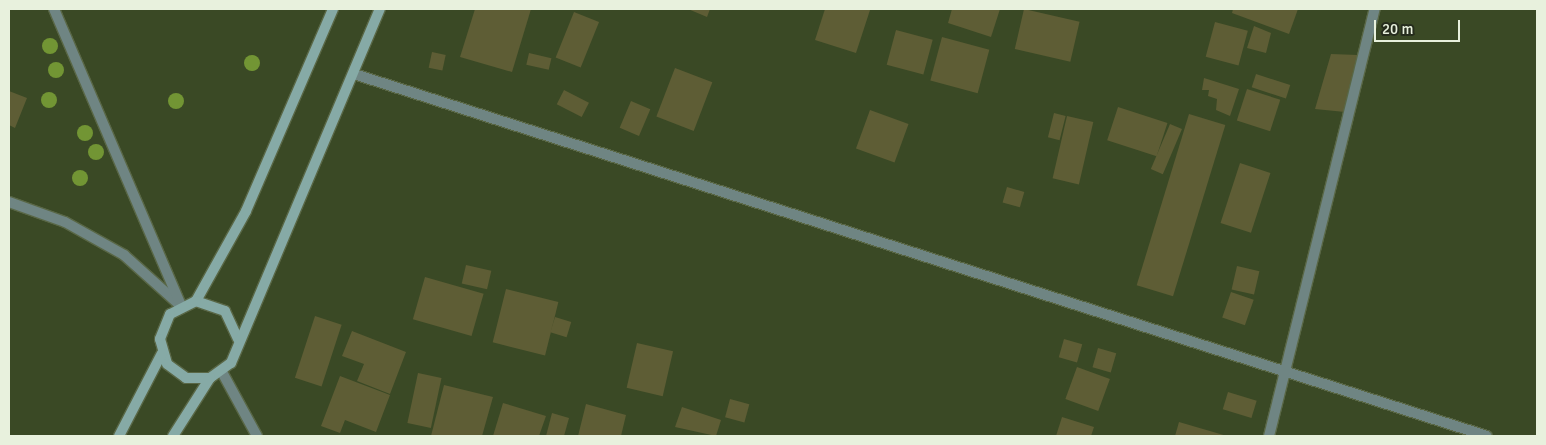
<!DOCTYPE html>
<style>
body{margin:0}
#map{position:relative;width:1546px;height:445px;overflow:hidden;background:#3a4925;font-family:Signika,sans-serif}
div>[style]{position:absolute}
.building>*{inset:0;background:#5e5d35;transform-origin:0 0}
.roads{filter:drop-shadow(1px 0 #596746) drop-shadow(-1px 0 #596746) drop-shadow(0 1px #596746) drop-shadow(0 -1px #596746)}
.minor>*{height:10px;margin:-5px;padding:0 5px;transform-origin:5px;border-radius:5px;background:#6f8583}
.tertiary>*{height:10px;margin:-5px;padding:0 5px;transform-origin:5px;border-radius:5px;background:#6f8583}
.secondary>*{height:10px;margin:-5px;padding:0 5px;transform-origin:5px;border-radius:5px;background:#86aaa6}
.trees>*{width:16px;height:16px;margin:-8px;border-radius:50%;background:#729534}
span{translate:-50% -50%;white-space:nowrap;text-align:center;line-height:1.15;-webkit-text-stroke:4px #252c1c;paint-order:stroke}
.frame{position:absolute;inset:0;border:10px solid #e8f1dd;pointer-events:none}
.scale{position:absolute;left:1374px;top:20px;width:86px;height:22px;box-sizing:border-box;border:2px solid #e8f1dd;border-top:0;padding-left:6px;font-size:15px;line-height:18px;white-space:nowrap;color:#e8f1dd;-webkit-text-stroke:4px #252c1c;paint-order:stroke}
</style>
<div id="map">
<div class="building">
<div style="clip-path:polygon(475px 9px,531px 9px,512px 72px,460px 57px)"></div>
<div style="clip-path:polygon(688px 9px,710px 9px,707px 17px)"></div>
<div style="clip-path:polygon(825px 9px,870px 10px,856px 53px,815px 40px)"></div>
<div style="clip-path:polygon(952px 9px,1000px 9px,991px 37px,948px 23px)"></div>
<div style="left:1024px;top:9px;width:57px;height:41px;rotate:13deg"></div>
<div style="clip-path:polygon(1233px 9px,1298px 9px,1289px 34px,1232px 13px)"></div>
<div style="left:574px;top:12px;width:27px;height:49px;rotate:22deg"></div>
<div style="left:1215px;top:22px;width:34px;height:36px;rotate:15deg"></div>
<div style="clip-path:polygon(1254px 26px,1271px 33px,1266px 53px,1247px 48px)"></div>
<div style="left:896px;top:30px;width:38px;height:36px;rotate:15deg"></div>
<div style="left:942px;top:37px;width:49px;height:45px;rotate:15deg"></div>
<div style="left:432px;top:52px;width:14px;height:16px;rotate:12deg"></div>
<div style="left:529px;top:53px;width:23px;height:12px;rotate:13deg"></div>
<div style="clip-path:polygon(1331px 54px,1358px 55px,1345px 112px,1315px 109px)"></div>
<div style="left:675px;top:68px;width:40px;height:52px;rotate:21deg"></div>
<div style="left:1256px;top:74px;width:36px;height:14px;rotate:18deg"></div>
<div style="clip-path:polygon(1204px 78px,1239px 89px,1230px 116px,1216px 110px,1217px 99px,1208px 96px,1209px 90px,1202px 90px)"></div>
<div style="left:1247px;top:89px;width:35px;height:33px;rotate:18deg"></div>
<div style="left:564px;top:90px;width:28px;height:16px;rotate:27deg"></div>
<div style="clip-path:polygon(9px 91px,27px 98px,15px 128px,9px 125px)"></div>
<div style="left:631px;top:101px;width:21px;height:29px;rotate:23deg"></div>
<div style="left:1118px;top:107px;width:52px;height:35px;rotate:18deg"></div>
<div style="left:870px;top:110px;width:41px;height:41px;rotate:20deg"></div>
<div style="left:1054px;top:113px;width:12px;height:25px;rotate:14deg"></div>
<div style="left:1189px;top:114px;width:38px;height:179px;rotate:17deg"></div>
<div style="left:1067px;top:116px;width:27px;height:64px;rotate:13deg"></div>
<div style="left:1170px;top:124px;width:13px;height:49px;rotate:23deg"></div>
<div style="left:1240px;top:163px;width:32px;height:63px;rotate:18deg"></div>
<div style="left:1007px;top:187px;width:18px;height:16px;rotate:16deg"></div>
<div style="left:466px;top:265px;width:26px;height:19px;rotate:13deg"></div>
<div style="left:1237px;top:266px;width:23px;height:24px;rotate:13deg"></div>
<div style="left:425px;top:277px;width:61px;height:44px;rotate:16deg"></div>
<div style="left:506px;top:289px;width:54px;height:55px;rotate:14deg"></div>
<div style="left:1231px;top:292px;width:24px;height:27px;rotate:19deg"></div>
<div style="left:315px;top:316px;width:28px;height:65px;rotate:18deg"></div>
<div style="left:555px;top:317px;width:17px;height:16px;rotate:17deg"></div>
<div style="clip-path:polygon(352px 331px,406px 352px,390px 394px,357px 381px,364px 364px,342px 356px)"></div>
<div style="left:1064px;top:339px;width:19px;height:19px;rotate:16deg"></div>
<div style="left:637px;top:343px;width:37px;height:46px;rotate:13deg"></div>
<div style="left:1098px;top:348px;width:19px;height:20px;rotate:16deg"></div>
<div style="left:1077px;top:367px;width:35px;height:34px;rotate:20deg"></div>
<div style="left:418px;top:373px;width:24px;height:51px;rotate:12deg"></div>
<div style="clip-path:polygon(340px 376px,390px 395px,376px 432px,345px 420px,340px 433px,321px 426px)"></div>
<div style="clip-path:polygon(444px 385px,493px 397px,482px 436px,431px 436px)"></div>
<div style="left:1228px;top:392px;width:30px;height:18px;rotate:17deg"></div>
<div style="left:730px;top:399px;width:20px;height:19px;rotate:15deg"></div>
<div style="clip-path:polygon(503px 403px,546px 416px,539px 436px,493px 436px)"></div>
<div style="clip-path:polygon(586px 404px,626px 415px,621px 436px,578px 436px)"></div>
<div style="clip-path:polygon(682px 407px,721px 420px,716px 436px,675px 427px)"></div>
<div style="clip-path:polygon(552px 413px,569px 418px,564px 436px,546px 436px)"></div>
<div style="clip-path:polygon(1062px 417px,1094px 427px,1091px 436px,1056px 436px)"></div>
<div style="clip-path:polygon(1179px 422px,1227px 436px,1175px 436px)"></div>
</div>
<div class="roads">
<div class="minor">
<div style="left:354px;top:74px;width:1189px;rotate:17.72deg"></div>
<div style="left:9px;top:202px;width:59px;rotate:19.7deg"></div>
<div style="left:65px;top:222px;width:68px;rotate:29.2deg"></div>
<div style="left:124px;top:255px;width:76px;rotate:41.8deg"></div>
<div style="left:1269px;top:436px;width:440px;rotate:-76.1deg"></div>
</div>
<div class="tertiary">
<div style="left:54px;top:9px;width:323px;rotate:66.8deg"></div>
<div style="left:222px;top:372px;width:73px;rotate:61.3deg"></div>
</div>
<div class="secondary">
<div style="left:196px;top:301px;width:103px;rotate:-60.9deg"></div>
<div style="left:246px;top:211px;width:220px;rotate:-66.7deg"></div>
<div style="left:238px;top:339px;width:31px;rotate:-115deg"></div>
<div style="left:225px;top:311px;width:31px;rotate:-161deg"></div>
<div style="left:196px;top:301px;width:29px;rotate:153deg"></div>
<div style="left:170px;top:314px;width:27px;rotate:112deg"></div>
<div style="left:160px;top:339px;width:26px;rotate:74deg"></div>
<div style="left:167px;top:364px;width:24px;rotate:36deg"></div>
<div style="left:186px;top:378px;width:24px"></div>
<div style="left:210px;top:378px;width:26px;rotate:-36deg"></div>
<div style="left:231px;top:363px;width:384px;rotate:-67.2deg"></div>
<div style="left:119px;top:436px;width:93px;rotate:-62.6deg"></div>
<div style="left:173px;top:436px;width:69px;rotate:-57.5deg"></div>
</div>
</div>
<div class="trees">
<div style="left:50px;top:46px"></div>
<div style="left:252px;top:63px"></div>
<div style="left:56px;top:70px"></div>
<div style="left:49px;top:100px"></div>
<div style="left:176px;top:101px"></div>
<div style="left:85px;top:133px"></div>
<div style="left:96px;top:152px"></div>
<div style="left:80px;top:178px"></div>
</div>
<div class="frame"></div>
<div class="scale">20 m</div>
</div>
